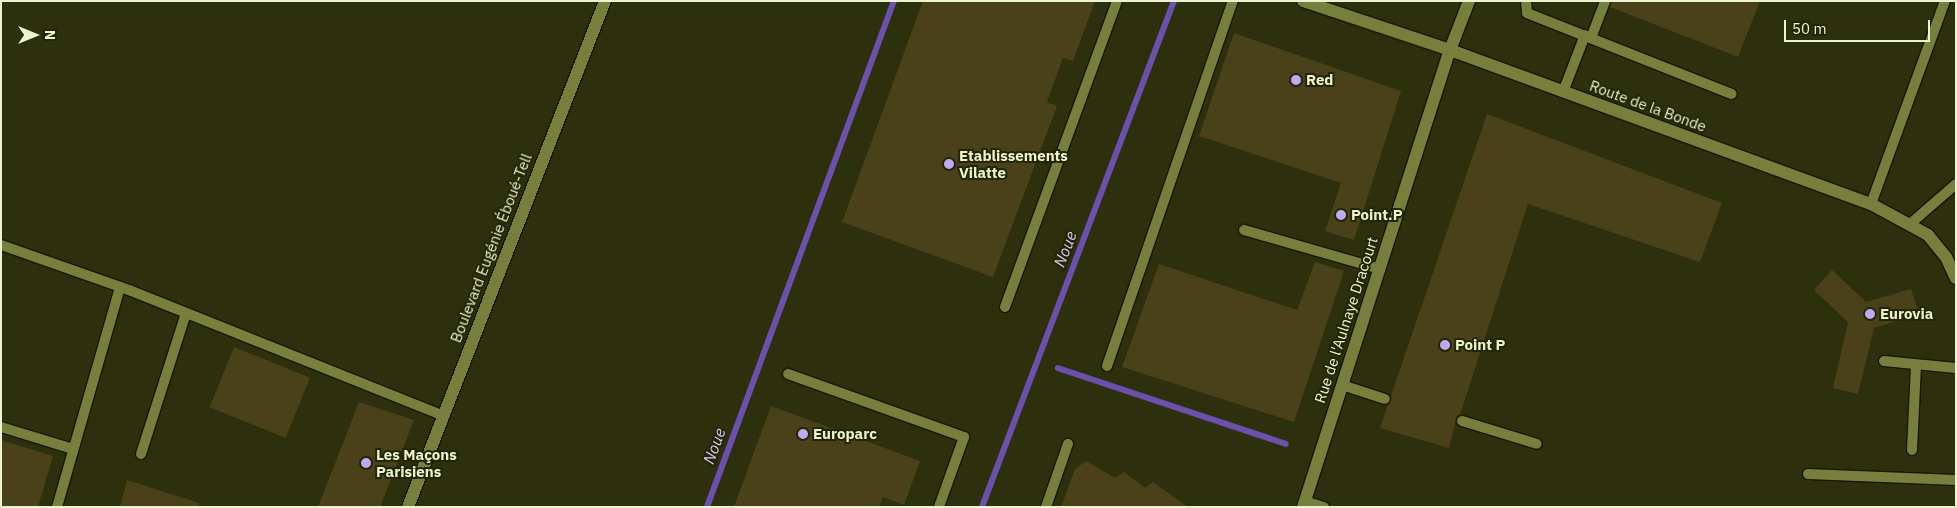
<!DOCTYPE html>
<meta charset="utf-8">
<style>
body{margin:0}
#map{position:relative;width:1957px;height:508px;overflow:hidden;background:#2c300c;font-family:"IBM Plex Sans",sans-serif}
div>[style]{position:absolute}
.stream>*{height:5.5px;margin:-2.75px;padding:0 2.75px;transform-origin:2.75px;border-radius:2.75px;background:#6c50ad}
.building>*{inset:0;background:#4a401a;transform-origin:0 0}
.roads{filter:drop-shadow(1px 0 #151703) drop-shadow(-1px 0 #151703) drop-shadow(0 1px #151703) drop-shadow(0 -1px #151703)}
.lane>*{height:10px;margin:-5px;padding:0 5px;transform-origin:5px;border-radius:5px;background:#777f3c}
.street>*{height:12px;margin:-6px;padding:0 6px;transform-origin:6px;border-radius:6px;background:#777f3c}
.dots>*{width:14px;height:14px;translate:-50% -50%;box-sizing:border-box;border:2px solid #232602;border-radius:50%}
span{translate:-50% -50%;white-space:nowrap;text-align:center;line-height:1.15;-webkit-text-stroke:4px #232602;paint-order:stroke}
.poi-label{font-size:15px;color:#edf3d0;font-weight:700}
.left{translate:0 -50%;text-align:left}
.street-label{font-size:15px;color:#edf3d0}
.water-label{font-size:16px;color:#d6cbfd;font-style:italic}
.frame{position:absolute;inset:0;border:2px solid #edf3d0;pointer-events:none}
.north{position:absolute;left:10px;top:10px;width:50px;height:50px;-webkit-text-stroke:4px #232602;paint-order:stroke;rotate:90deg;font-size:14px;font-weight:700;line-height:20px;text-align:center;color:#edf3d0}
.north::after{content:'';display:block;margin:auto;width:18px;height:22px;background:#edf3d0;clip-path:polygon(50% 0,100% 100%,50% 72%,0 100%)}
.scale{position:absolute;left:1784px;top:20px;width:146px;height:22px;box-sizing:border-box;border:2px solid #edf3d0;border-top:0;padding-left:6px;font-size:15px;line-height:18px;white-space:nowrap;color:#edf3d0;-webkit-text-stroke:4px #232602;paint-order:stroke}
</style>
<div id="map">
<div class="stream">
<div style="left:1058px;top:368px;width:240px;rotate:18.4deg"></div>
<div style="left:707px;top:507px;width:539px;rotate:-69.72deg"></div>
<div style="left:982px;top:507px;width:541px;rotate:-69.22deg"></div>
</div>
<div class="building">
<div style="clip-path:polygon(923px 1px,1095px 1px,1073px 61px,1063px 58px,1047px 102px,1057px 106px,993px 277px,842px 222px)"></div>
<div style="clip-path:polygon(1612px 1px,1760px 1px,1738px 57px,1610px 7px)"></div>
<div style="clip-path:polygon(1234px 33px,1401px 91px,1354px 240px,1325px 231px,1341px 183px,1199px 136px)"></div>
<div style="clip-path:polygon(1487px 114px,1722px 203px,1700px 262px,1528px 204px,1460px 415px,1456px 419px,1449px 448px,1380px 428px)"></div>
<div style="clip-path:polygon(1315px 262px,1344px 271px,1294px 422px,1122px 367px,1159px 264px,1297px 310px)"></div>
<div style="clip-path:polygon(1832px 270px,1866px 302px,1911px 289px,1919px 314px,1874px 328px,1858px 394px,1833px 388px,1848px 322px,1814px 290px)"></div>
<div style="left:234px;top:347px;width:82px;height:65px;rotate:22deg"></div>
<div style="clip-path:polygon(359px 402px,414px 420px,380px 507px,318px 507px)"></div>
<div style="clip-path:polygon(771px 406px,920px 461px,904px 505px,883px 497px,879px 507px,734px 507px)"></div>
<div style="clip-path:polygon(1px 440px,53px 456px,38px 507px,1px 507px)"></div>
<div style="clip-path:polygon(1086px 461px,1115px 478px,1124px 472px,1145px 488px,1153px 482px,1188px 507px,1061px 507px,1075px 469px)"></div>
<div style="clip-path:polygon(127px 480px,199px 503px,199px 507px,120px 507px)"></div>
</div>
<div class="roads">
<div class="lane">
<div style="left:1526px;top:1px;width:12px;rotate:85deg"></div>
<div style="left:1527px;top:13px;width:220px;rotate:21.6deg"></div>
<div style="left:1591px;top:38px;width:40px;rotate:-69deg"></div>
<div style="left:1563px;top:92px;width:61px;rotate:-68.9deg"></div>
<div style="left:1871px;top:204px;width:216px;rotate:-70deg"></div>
<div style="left:1910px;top:224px;width:61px;rotate:-41deg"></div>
<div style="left:1244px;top:230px;width:141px;rotate:16deg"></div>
<div style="left:1px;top:245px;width:136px;rotate:19.4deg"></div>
<div style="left:129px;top:290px;width:339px;rotate:21.8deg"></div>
<div style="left:1005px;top:307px;width:326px;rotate:-69.9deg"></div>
<div style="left:1884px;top:361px;width:72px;rotate:5.6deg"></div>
<div style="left:1107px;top:366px;width:386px;rotate:-71deg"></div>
<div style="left:788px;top:374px;width:187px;rotate:19.7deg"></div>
<div style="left:964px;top:437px;width:74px;rotate:109.7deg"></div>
<div style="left:1342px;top:385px;width:45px;rotate:18deg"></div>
<div style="left:1462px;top:421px;width:78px;rotate:17deg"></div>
<div style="left:1px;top:427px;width:75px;rotate:17deg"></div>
<div style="left:1912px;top:450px;width:85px;rotate:-87.3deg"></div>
<div style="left:141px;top:454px;width:148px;rotate:-72.3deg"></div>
<div style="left:1808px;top:474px;width:148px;rotate:2.3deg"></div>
<div style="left:1305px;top:501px;width:20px;rotate:18deg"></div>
<div style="left:57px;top:507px;width:229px;rotate:-74deg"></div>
<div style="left:1046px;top:507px;width:67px;rotate:-70.8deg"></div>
</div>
<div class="street">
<div style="left:1303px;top:1px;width:155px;rotate:18.4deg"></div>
<div style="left:1450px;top:50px;width:448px;rotate:20.1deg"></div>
<div style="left:1871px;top:204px;width:65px;rotate:28.5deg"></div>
<div style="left:1928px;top:235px;width:28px;rotate:51deg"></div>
<div style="left:1946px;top:257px;width:23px;rotate:65deg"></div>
<div style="left:408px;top:507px;width:543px;rotate:-68.73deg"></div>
<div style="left:1303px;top:507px;width:480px;rotate:-72.2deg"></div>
<div style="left:1450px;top:50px;width:53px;rotate:-68.8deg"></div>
</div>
</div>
<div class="dots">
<div style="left:1296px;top:80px;background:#bcaaf5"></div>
<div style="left:949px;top:164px;background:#bcaaf5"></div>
<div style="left:1341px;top:215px;background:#bcaaf5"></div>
<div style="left:1870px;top:314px;background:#bcaaf5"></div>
<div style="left:1445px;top:345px;background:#bcaaf5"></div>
<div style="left:803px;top:434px;background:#bcaaf5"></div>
<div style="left:366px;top:463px;background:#bcaaf5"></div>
</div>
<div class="poi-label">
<span class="left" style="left:1306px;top:80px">Red</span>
<span class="left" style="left:959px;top:164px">Etablissements<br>Vilatte</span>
<span class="left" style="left:1351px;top:215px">Point.P</span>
<span class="left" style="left:1880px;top:314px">Eurovia</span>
<span class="left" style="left:1455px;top:345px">Point P</span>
<span class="left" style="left:813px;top:434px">Europarc</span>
<span class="left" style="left:376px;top:463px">Les Maçons<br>Parisiens</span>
</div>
<div class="street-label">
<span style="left:1648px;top:106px;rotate:20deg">Route de la Bonde</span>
<span style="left:491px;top:248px;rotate:-69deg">Boulevard Eugénie Éboué-Tell</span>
<span style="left:1346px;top:320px;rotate:-72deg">Rue de l'Aulnaye Dracourt</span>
</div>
<div class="water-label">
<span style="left:1065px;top:249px;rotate:-69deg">Noue</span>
<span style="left:714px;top:446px;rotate:-70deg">Noue</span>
</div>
<div class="frame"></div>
<div class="north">N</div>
<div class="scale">50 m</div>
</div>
